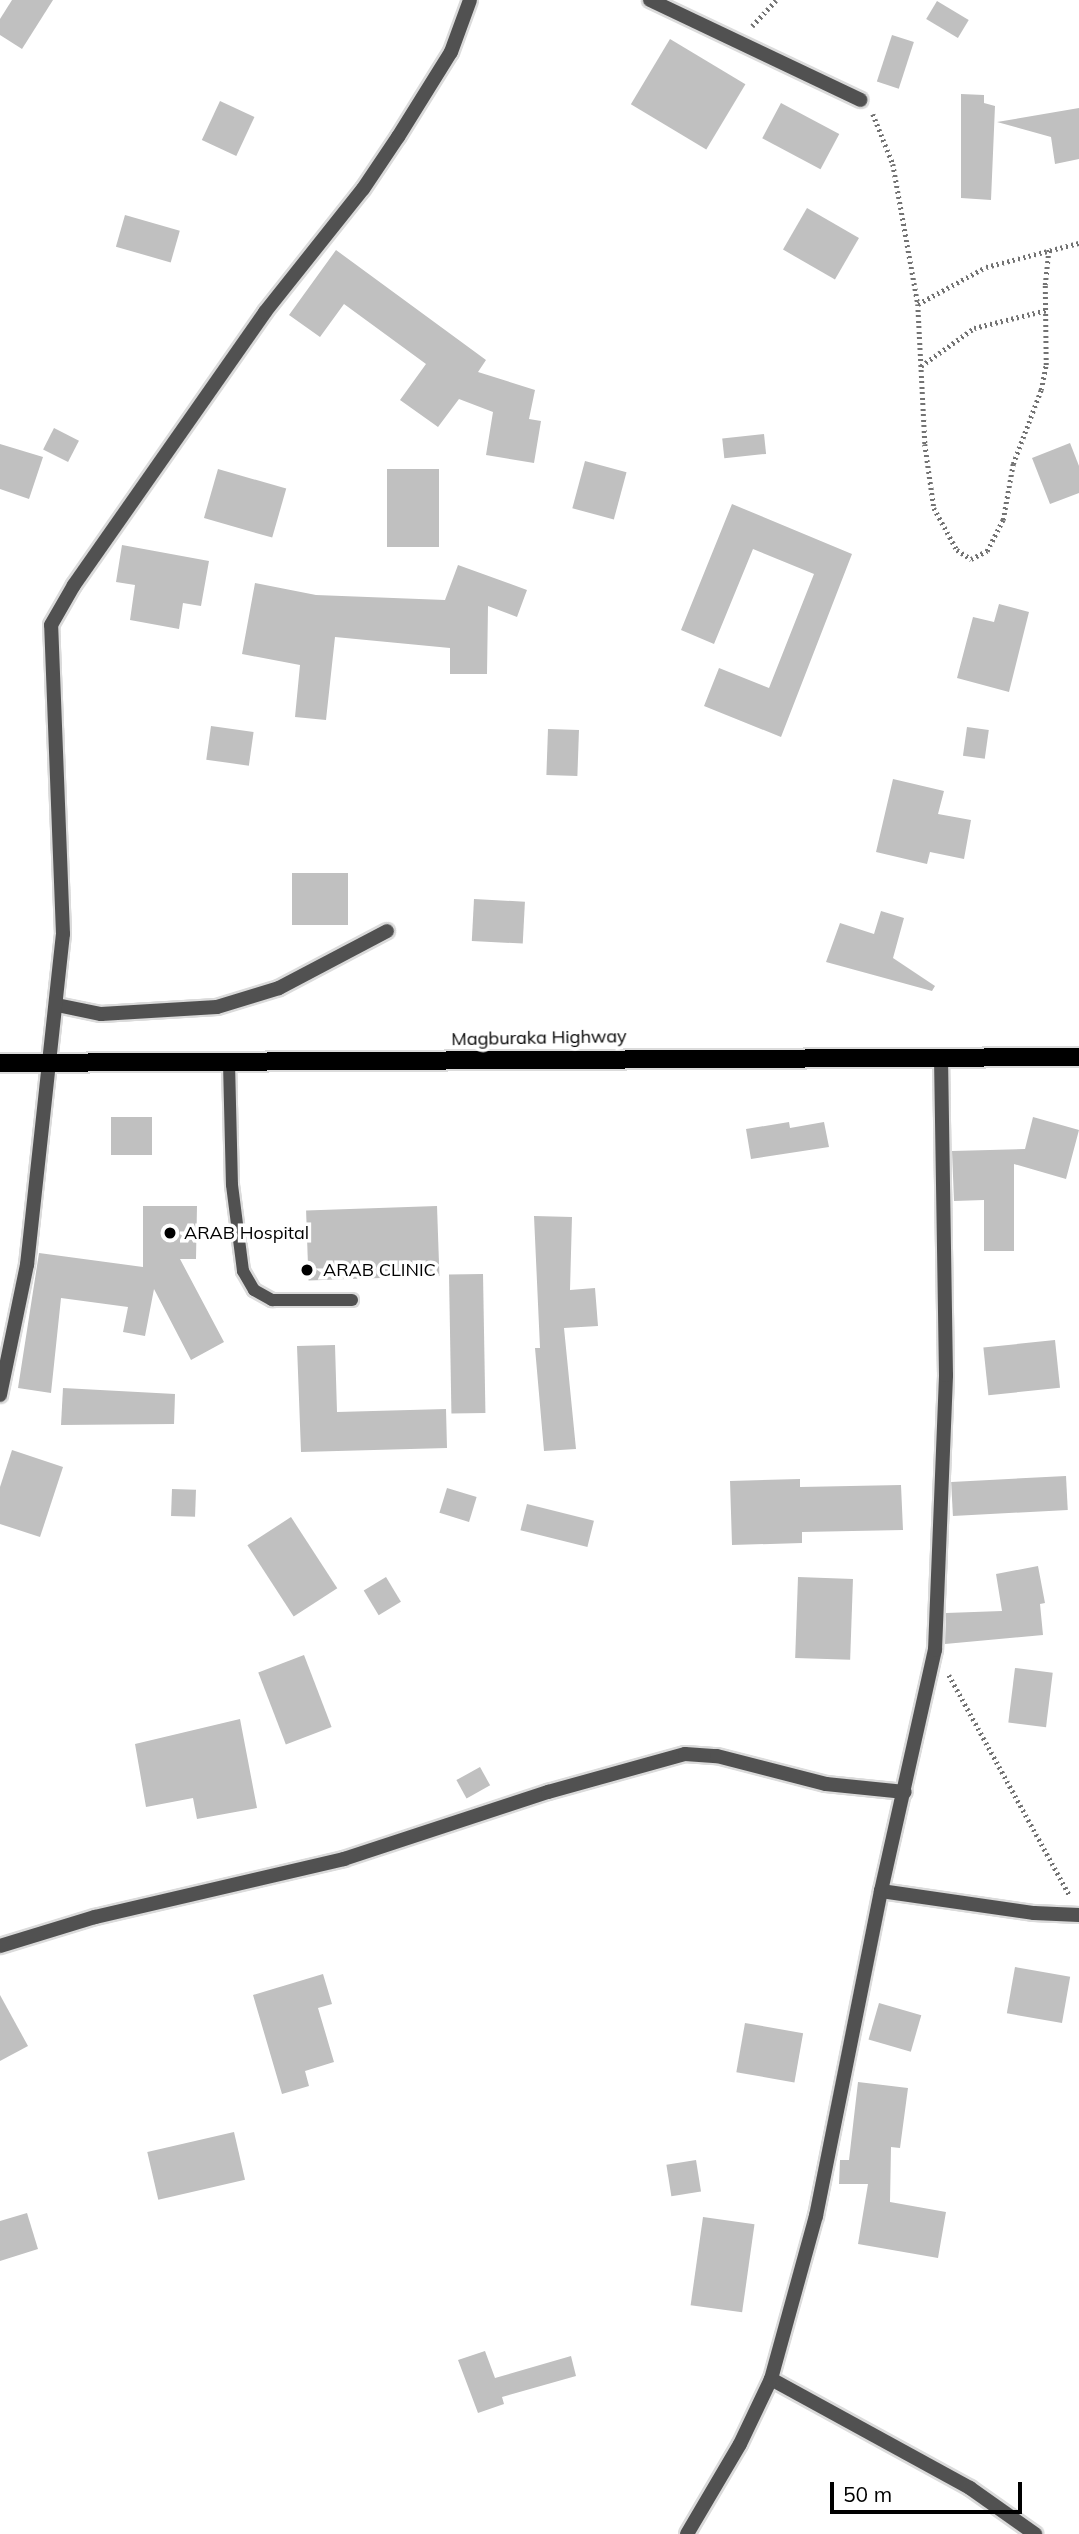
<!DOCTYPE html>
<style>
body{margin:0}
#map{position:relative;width:1079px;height:2534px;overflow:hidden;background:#fff;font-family:Mulish,sans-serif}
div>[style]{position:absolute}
.building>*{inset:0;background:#c0c0c0;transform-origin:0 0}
.path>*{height:4.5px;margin-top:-2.25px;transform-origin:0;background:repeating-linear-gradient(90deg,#737373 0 2px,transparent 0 5.5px)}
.roads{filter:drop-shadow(2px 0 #dbdbdb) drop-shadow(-2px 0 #dbdbdb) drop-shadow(0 2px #dbdbdb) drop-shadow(0 -2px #dbdbdb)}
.lane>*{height:12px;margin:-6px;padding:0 6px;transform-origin:6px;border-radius:6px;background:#515151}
.street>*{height:14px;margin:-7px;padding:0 7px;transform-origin:7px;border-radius:7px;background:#515151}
.primary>*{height:18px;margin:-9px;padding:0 9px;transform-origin:9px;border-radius:9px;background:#000}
.dots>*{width:19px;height:19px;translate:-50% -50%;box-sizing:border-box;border:4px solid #fff;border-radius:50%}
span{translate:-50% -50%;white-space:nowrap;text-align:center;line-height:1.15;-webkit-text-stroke:7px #fff;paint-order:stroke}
.street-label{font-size:18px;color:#000}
.poi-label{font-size:18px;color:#000}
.left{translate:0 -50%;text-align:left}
.scale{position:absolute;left:830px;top:2482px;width:192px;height:32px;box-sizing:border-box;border:4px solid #000;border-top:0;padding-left:9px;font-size:21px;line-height:24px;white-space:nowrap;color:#000;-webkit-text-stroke:5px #fff;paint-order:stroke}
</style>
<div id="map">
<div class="building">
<div style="clip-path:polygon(12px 0,53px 0,22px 49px,0 35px,0 19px)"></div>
<div style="left:937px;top:1px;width:37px;height:21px;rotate:31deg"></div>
<div style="left:892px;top:35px;width:23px;height:49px;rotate:18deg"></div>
<div style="left:670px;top:39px;width:88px;height:76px;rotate:31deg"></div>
<div style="clip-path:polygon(961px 94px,984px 95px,984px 103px,995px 106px,991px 200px,961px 198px)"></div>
<div style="left:220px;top:101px;width:38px;height:43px;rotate:25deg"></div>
<div style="left:781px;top:103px;width:66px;height:40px;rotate:28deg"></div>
<div style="clip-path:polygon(1079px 108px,1079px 159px,1055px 164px,1051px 137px,997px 122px)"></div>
<div style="left:807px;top:208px;width:60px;height:48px;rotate:30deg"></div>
<div style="left:125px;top:215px;width:57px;height:33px;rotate:16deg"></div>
<div style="clip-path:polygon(336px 250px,486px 360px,478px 372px,535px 390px,529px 419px,541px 421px,534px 463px,486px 455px,493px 412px,459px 399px,438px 427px,400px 400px,426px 364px,344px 304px,320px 337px,289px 315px)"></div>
<div style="left:54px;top:428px;width:28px;height:24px;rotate:27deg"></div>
<div style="left:764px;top:434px;width:20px;height:42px;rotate:84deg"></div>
<div style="clip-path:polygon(1070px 443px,1079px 466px,1079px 493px,1050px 504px,1032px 458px)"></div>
<div style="clip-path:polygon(0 444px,43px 457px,29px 499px,0 489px)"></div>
<div style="left:585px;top:461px;width:43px;height:49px;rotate:15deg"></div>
<div style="left:218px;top:469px;width:71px;height:51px;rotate:16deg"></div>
<div style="left:387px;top:469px;width:52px;height:78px"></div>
<div style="clip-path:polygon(732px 504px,852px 554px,781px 737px,704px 706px,719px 668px,769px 688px,814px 574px,753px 549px,714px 644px,681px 630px)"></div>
<div style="clip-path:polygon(122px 545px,209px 561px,201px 606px,183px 603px,179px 629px,130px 620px,135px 585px,116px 582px)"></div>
<div style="clip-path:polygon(458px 565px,527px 590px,517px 617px,488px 606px,487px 674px,450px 674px,450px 648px,335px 637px,326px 720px,295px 717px,300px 665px,242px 654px,255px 583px,316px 595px,445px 600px)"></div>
<div style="clip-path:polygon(999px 604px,1029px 612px,1009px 692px,957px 678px,973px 617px,994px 622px)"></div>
<div style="left:211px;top:726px;width:43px;height:34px;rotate:8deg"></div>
<div style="left:967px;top:727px;width:22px;height:29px;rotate:8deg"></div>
<div style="left:548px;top:729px;width:31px;height:46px;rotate:2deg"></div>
<div style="clip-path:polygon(893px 779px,944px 791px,938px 814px,971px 820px,964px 859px,930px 852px,927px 864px,876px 852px)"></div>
<div style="left:292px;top:873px;width:56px;height:52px"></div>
<div style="left:474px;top:899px;width:51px;height:42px;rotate:3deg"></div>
<div style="clip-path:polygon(881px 911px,904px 918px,893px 958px,935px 986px,932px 991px,826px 962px,840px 923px,874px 934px)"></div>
<div style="left:111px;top:1117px;width:41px;height:38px"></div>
<div style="clip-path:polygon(1033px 1117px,1079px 1130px,1066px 1179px,1014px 1164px,1014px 1251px,984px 1251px,984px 1200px,954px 1201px,952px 1151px,1025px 1149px)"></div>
<div style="clip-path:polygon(789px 1122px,790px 1128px,824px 1122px,829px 1147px,751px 1159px,746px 1129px)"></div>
<div style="clip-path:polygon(143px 1206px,197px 1206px,196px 1259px,180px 1259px,224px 1342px,191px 1360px,154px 1289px,145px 1336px,123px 1332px,128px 1307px,61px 1298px,51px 1393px,18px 1388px,39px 1253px,143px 1267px)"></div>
<div style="left:437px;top:1206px;width:70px;height:131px;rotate:88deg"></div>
<div style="clip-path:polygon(534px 1216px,572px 1217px,570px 1290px,595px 1288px,598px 1326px,564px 1328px,576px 1449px,544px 1451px,535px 1348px,540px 1348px)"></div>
<div style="left:483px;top:1274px;width:139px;height:34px;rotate:89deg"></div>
<div style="left:1055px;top:1340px;width:48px;height:72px;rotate:84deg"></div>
<div style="clip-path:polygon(335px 1345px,337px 1412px,446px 1409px,447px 1448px,301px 1452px,297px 1346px)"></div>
<div style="clip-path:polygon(63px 1388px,175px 1394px,174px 1424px,61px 1425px)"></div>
<div style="clip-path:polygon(12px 1450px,63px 1467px,40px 1537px,0 1524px,0 1487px)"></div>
<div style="left:1066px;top:1476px;width:34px;height:115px;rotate:87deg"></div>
<div style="clip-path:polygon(800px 1479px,800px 1487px,901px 1485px,903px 1530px,802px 1532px,802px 1543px,732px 1545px,730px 1481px)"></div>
<div style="left:447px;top:1488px;width:31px;height:26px;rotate:17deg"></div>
<div style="left:172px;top:1489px;width:24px;height:27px;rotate:2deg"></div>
<div style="left:527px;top:1504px;width:69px;height:27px;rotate:14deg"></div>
<div style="left:291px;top:1517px;width:85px;height:52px;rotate:57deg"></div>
<div style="clip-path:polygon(1038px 1566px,1045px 1603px,1040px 1604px,1043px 1635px,945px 1644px,946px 1613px,1002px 1611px,996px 1574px)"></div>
<div style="left:386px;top:1577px;width:29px;height:26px;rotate:59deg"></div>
<div style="left:798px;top:1577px;width:55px;height:81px;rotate:2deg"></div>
<div style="left:304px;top:1655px;width:77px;height:49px;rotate:69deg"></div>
<div style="left:1015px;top:1668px;width:38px;height:55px;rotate:7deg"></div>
<div style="clip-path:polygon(240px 1719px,257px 1808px,197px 1819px,193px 1798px,146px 1807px,135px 1744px)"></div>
<div style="left:480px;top:1767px;width:21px;height:27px;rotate:61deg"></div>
<div style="left:1015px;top:1967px;width:56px;height:47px;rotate:10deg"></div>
<div style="clip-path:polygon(323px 1974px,332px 2004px,318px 2008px,334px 2062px,305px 2071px,309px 2086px,282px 2094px,253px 1995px)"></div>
<div style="clip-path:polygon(0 1995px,28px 2046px,0 2061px)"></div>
<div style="left:879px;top:2003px;width:44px;height:38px;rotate:16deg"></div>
<div style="left:745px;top:2023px;width:59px;height:50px;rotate:10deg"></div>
<div style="clip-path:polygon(858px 2082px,908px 2088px,900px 2148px,891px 2147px,890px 2202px,946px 2212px,938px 2258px,858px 2244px,868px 2184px,839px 2184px,840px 2160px,849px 2160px)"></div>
<div style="left:234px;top:2132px;width:49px;height:89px;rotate:77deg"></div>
<div style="left:696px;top:2160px;width:32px;height:30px;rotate:81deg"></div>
<div style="clip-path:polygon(27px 2213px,38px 2249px,0 2261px,0 2221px)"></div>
<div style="left:703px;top:2217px;width:52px;height:89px;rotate:8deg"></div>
<div style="clip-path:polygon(485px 2351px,495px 2378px,571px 2356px,576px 2376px,502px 2397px,504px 2404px,478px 2413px,458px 2360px)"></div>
</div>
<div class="path">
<div style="left:752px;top:26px;width:35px;rotate:-47deg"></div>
<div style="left:873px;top:114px;width:54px;rotate:68.2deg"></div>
<div style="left:893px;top:164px;width:142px;rotate:79.9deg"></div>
<div style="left:918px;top:304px;width:140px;rotate:87.1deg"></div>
<div style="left:925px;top:444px;width:65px;rotate:82deg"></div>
<div style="left:934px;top:508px;width:48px;rotate:61.3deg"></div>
<div style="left:957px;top:550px;width:17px;rotate:33deg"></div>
<div style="left:971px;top:559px;width:18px;rotate:-27deg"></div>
<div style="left:987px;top:551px;width:35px;rotate:-63deg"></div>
<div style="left:1003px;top:520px;width:57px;rotate:-79.9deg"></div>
<div style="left:1013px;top:464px;width:79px;rotate:-69.3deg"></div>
<div style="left:1041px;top:390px;width:25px;rotate:-79deg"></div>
<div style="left:1046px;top:365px;width:80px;rotate:-90.7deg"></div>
<div style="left:1045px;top:285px;width:38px;rotate:-84deg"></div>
<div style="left:918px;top:304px;width:77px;rotate:-28.6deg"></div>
<div style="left:986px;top:267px;width:96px;rotate:-14.5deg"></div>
<div style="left:921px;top:366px;width:65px;rotate:-35.6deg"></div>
<div style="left:974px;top:328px;width:75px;rotate:-13.9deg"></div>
<div style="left:949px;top:1675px;width:250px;rotate:61.3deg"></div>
</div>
<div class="roads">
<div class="lane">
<div style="left:229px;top:1063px;width:122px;rotate:88.6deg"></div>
<div style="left:232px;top:1185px;width:87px;rotate:82.7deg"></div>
<div style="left:243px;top:1271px;width:22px;rotate:60deg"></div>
<div style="left:254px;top:1290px;width:21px;rotate:29deg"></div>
<div style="left:272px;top:1300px;width:80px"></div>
</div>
<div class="street">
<div style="left:650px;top:0;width:233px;rotate:25.4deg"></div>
<div style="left:57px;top:1005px;width:45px;rotate:11.6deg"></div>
<div style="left:101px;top:1014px;width:116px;rotate:-3.5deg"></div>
<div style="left:217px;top:1007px;width:65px;rotate:-17deg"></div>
<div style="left:279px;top:988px;width:122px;rotate:-27.8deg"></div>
<div style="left:0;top:1395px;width:133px;rotate:-78.3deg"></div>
<div style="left:27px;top:1265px;width:333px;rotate:-83.8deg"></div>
<div style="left:63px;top:934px;width:309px;rotate:-92.2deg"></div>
<div style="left:51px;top:625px;width:46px;rotate:-60.1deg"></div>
<div style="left:74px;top:585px;width:333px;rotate:-55deg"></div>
<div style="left:265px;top:312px;width:157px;rotate:-51.5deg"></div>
<div style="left:363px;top:189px;width:63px;rotate:-56.1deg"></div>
<div style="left:398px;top:137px;width:100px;rotate:-58.1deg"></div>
<div style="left:451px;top:52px;width:55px;rotate:-69.9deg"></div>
<div style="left:881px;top:1891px;width:155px;rotate:8.2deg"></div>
<div style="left:1034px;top:1913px;width:45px;rotate:2.5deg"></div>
<div style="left:0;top:1946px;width:99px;rotate:-17deg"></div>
<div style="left:95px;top:1917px;width:256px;rotate:-13.1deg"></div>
<div style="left:344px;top:1859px;width:215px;rotate:-18.2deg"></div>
<div style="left:548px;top:1792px;width:142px;rotate:-15.5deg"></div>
<div style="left:685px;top:1754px;width:32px;rotate:4deg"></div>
<div style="left:717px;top:1756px;width:113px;rotate:14.4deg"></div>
<div style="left:826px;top:1784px;width:79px;rotate:5.8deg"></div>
<div style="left:771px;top:2379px;width:227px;rotate:28.7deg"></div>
<div style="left:970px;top:2488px;width:80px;rotate:35.3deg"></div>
<div style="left:687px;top:2534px;width:104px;rotate:-59.5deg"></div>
<div style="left:740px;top:2444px;width:72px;rotate:-64.5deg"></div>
<div style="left:771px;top:2379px;width:169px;rotate:-74.6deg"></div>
<div style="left:816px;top:2216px;width:331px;rotate:-78.7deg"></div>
<div style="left:881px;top:1891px;width:247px;rotate:-77.4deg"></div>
<div style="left:935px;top:1650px;width:275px;rotate:-87.7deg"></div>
<div style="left:946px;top:1375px;width:319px;rotate:-90.9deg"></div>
</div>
<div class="primary">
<div style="left:0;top:1063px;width:1079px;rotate:-0.32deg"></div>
</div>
</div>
<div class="dots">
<div style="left:170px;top:1233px;background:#000"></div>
<div style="left:307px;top:1270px;background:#000"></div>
</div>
<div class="street-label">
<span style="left:539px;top:1038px;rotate:-1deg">Magburaka Highway</span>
</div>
<div class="poi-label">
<span class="left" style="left:184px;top:1233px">ARAB Hospital</span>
<span class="left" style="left:323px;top:1270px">ARAB CLINIC</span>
</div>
<div class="scale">50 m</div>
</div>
